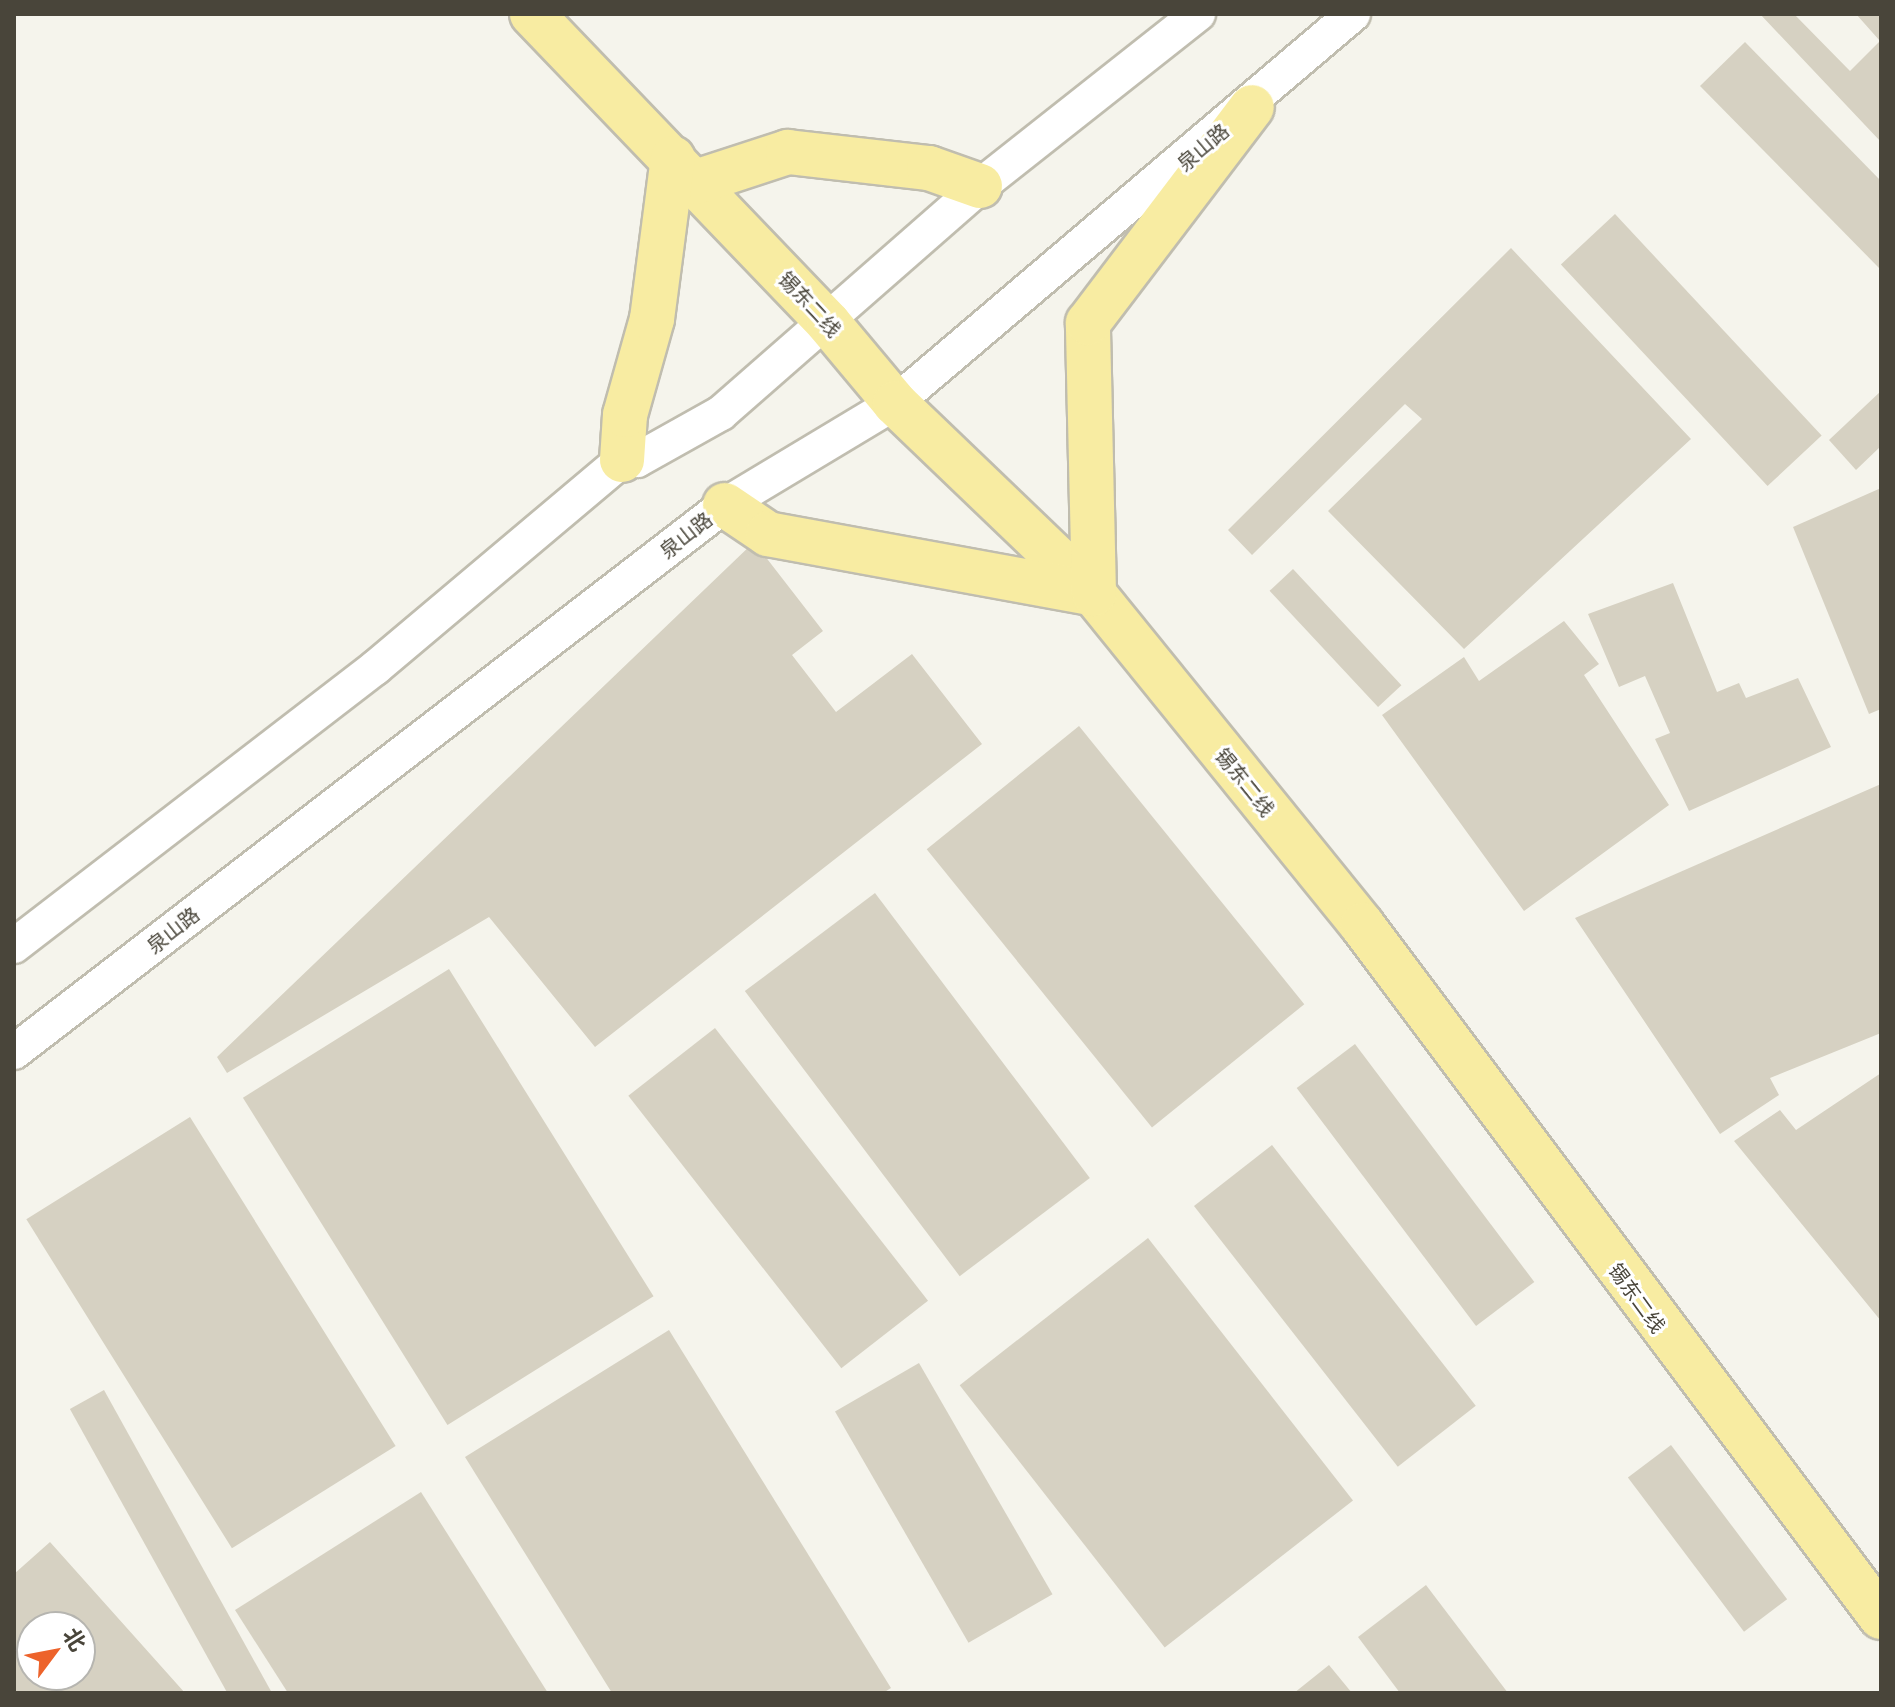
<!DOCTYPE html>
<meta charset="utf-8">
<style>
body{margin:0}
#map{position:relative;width:1895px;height:1707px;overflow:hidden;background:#f5f4ec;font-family:"IBM Plex Sans","Noto Sans SC",sans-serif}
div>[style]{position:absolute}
.building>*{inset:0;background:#d6d1c2;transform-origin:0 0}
.roads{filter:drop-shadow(2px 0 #c0bdaf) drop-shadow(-2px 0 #c0bdaf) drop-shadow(0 2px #c0bdaf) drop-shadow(0 -2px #c0bdaf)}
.minor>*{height:34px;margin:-17px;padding:0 17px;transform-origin:17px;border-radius:17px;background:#fff}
.major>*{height:44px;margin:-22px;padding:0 22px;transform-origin:22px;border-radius:22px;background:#f8eca2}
span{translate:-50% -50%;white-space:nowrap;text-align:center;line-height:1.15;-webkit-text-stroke:6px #fff;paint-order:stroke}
.street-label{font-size:20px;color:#49453a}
.frame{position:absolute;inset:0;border:16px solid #49453a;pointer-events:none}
.north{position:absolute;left:16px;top:1611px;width:80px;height:80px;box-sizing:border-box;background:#fff;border:2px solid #b6b5b0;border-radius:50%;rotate:58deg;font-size:22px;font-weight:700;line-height:32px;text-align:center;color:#49453a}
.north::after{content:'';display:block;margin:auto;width:28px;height:36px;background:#ed632b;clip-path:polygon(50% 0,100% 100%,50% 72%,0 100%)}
</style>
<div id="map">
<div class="building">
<div style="clip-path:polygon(1760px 14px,1794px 14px,1850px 71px,1880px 41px,1856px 14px,1881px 14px,1881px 142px)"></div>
<div style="clip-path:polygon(1745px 42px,1881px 181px,1881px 270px,1700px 86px)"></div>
<div style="left:1615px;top:214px;width:303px;height:74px;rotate:47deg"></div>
<div style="clip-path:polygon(1511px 248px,1691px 439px,1464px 649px,1328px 511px,1422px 419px,1405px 404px,1252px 555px,1228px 530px)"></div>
<div style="clip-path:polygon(1881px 391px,1881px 446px,1856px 470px,1829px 440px)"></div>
<div style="clip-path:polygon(1881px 488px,1881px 709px,1869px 714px,1793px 527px)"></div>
<div style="clip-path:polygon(754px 542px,823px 631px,792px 655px,836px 712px,912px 654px,982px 744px,595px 1047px,489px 917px,227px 1073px,217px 1057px)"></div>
<div style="left:1293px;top:569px;width:159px;height:32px;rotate:47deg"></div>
<div style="clip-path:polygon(1673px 583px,1717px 692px,1739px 683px,1746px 698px,1798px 678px,1831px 747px,1689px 811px,1655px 739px,1670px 733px,1645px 676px,1619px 687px,1588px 614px)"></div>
<div style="clip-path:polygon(1564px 621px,1599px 664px,1584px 675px,1669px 805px,1524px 911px,1382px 715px,1464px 657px,1479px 681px)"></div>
<div style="left:1079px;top:726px;width:358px;height:196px;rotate:51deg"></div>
<div style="clip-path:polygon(1881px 784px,1881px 1033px,1770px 1078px,1779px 1095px,1720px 1134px,1575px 918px)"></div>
<div style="left:875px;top:893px;width:357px;height:163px;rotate:53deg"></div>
<div style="left:449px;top:969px;width:386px;height:243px;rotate:58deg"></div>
<div style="left:715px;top:1028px;width:346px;height:110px;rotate:52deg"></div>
<div style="left:1355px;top:1044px;width:298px;height:73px;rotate:53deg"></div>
<div style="clip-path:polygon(1881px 1073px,1881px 1321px,1734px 1141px,1780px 1110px,1796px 1130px)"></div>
<div style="left:190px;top:1117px;width:388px;height:193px;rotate:58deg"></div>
<div style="left:1272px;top:1145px;width:331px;height:99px;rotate:52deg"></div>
<div style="left:1148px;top:1238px;width:333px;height:239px;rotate:52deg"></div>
<div style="clip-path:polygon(669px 1330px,891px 1688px,883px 1693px,612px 1693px,465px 1457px)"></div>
<div style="left:919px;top:1363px;width:267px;height:97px;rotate:60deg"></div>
<div style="left:104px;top:1390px;width:346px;height:39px;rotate:61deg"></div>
<div style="left:1671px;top:1445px;width:193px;height:54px;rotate:53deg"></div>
<div style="clip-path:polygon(421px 1492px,548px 1693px,288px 1693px,235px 1610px)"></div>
<div style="clip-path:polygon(evenodd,50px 1542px,185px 1693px,14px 1693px,14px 1574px,50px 1542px,32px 1627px,80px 1627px,80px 1675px,32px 1675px,32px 1627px)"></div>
<div style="clip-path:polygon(1426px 1585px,1508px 1693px,1400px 1693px,1358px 1637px)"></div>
<div style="clip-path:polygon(1329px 1665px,1352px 1693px,1294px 1693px)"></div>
</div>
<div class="roads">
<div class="minor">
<div style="left:14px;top:946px;width:456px;rotate:-37.6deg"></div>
<div style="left:375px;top:668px;width:323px;rotate:-40.1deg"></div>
<div style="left:622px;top:460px;width:15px"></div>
<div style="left:637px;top:460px;width:96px;rotate:-29.2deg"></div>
<div style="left:721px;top:413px;width:344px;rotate:-41.2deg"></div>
<div style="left:980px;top:186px;width:278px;rotate:-38.3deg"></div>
<div style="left:14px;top:1052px;width:897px;rotate:-37.57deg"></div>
<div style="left:725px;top:505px;width:198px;rotate:-31deg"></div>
<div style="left:895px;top:403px;width:601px;rotate:-40.34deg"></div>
</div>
<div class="major">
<div style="left:532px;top:14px;width:429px;rotate:46.2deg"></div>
<div style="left:829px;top:324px;width:103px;rotate:50.1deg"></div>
<div style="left:895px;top:403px;width:276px;rotate:43.8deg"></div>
<div style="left:1094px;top:594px;width:426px;rotate:51deg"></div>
<div style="left:1362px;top:925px;width:865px;rotate:53.13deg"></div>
<div style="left:696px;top:182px;width:97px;rotate:-18.1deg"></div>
<div style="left:788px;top:152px;width:142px;rotate:6.5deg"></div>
<div style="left:929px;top:168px;width:54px;rotate:19.4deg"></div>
<div style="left:622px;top:460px;width:45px;rotate:-86.2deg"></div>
<div style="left:625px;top:415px;width:100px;rotate:-74.3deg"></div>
<div style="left:652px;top:319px;width:162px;rotate:-82.6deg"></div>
<div style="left:725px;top:505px;width:52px;rotate:34deg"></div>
<div style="left:768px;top:534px;width:331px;rotate:10.4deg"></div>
<div style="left:1094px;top:594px;width:271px;rotate:-91.3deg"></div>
<div style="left:1088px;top:323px;width:271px;rotate:-52.8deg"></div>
</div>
</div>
<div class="street-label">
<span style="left:1203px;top:147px;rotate:-40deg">泉山路</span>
<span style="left:810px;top:304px;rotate:47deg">锡东二线</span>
<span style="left:686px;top:535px;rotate:-38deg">泉山路</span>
<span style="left:1245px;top:782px;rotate:51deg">锡东二线</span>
<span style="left:173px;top:930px;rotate:-38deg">泉山路</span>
<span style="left:1637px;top:1298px;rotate:54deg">锡东二线</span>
</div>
<div class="frame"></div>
<div class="north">北</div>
</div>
